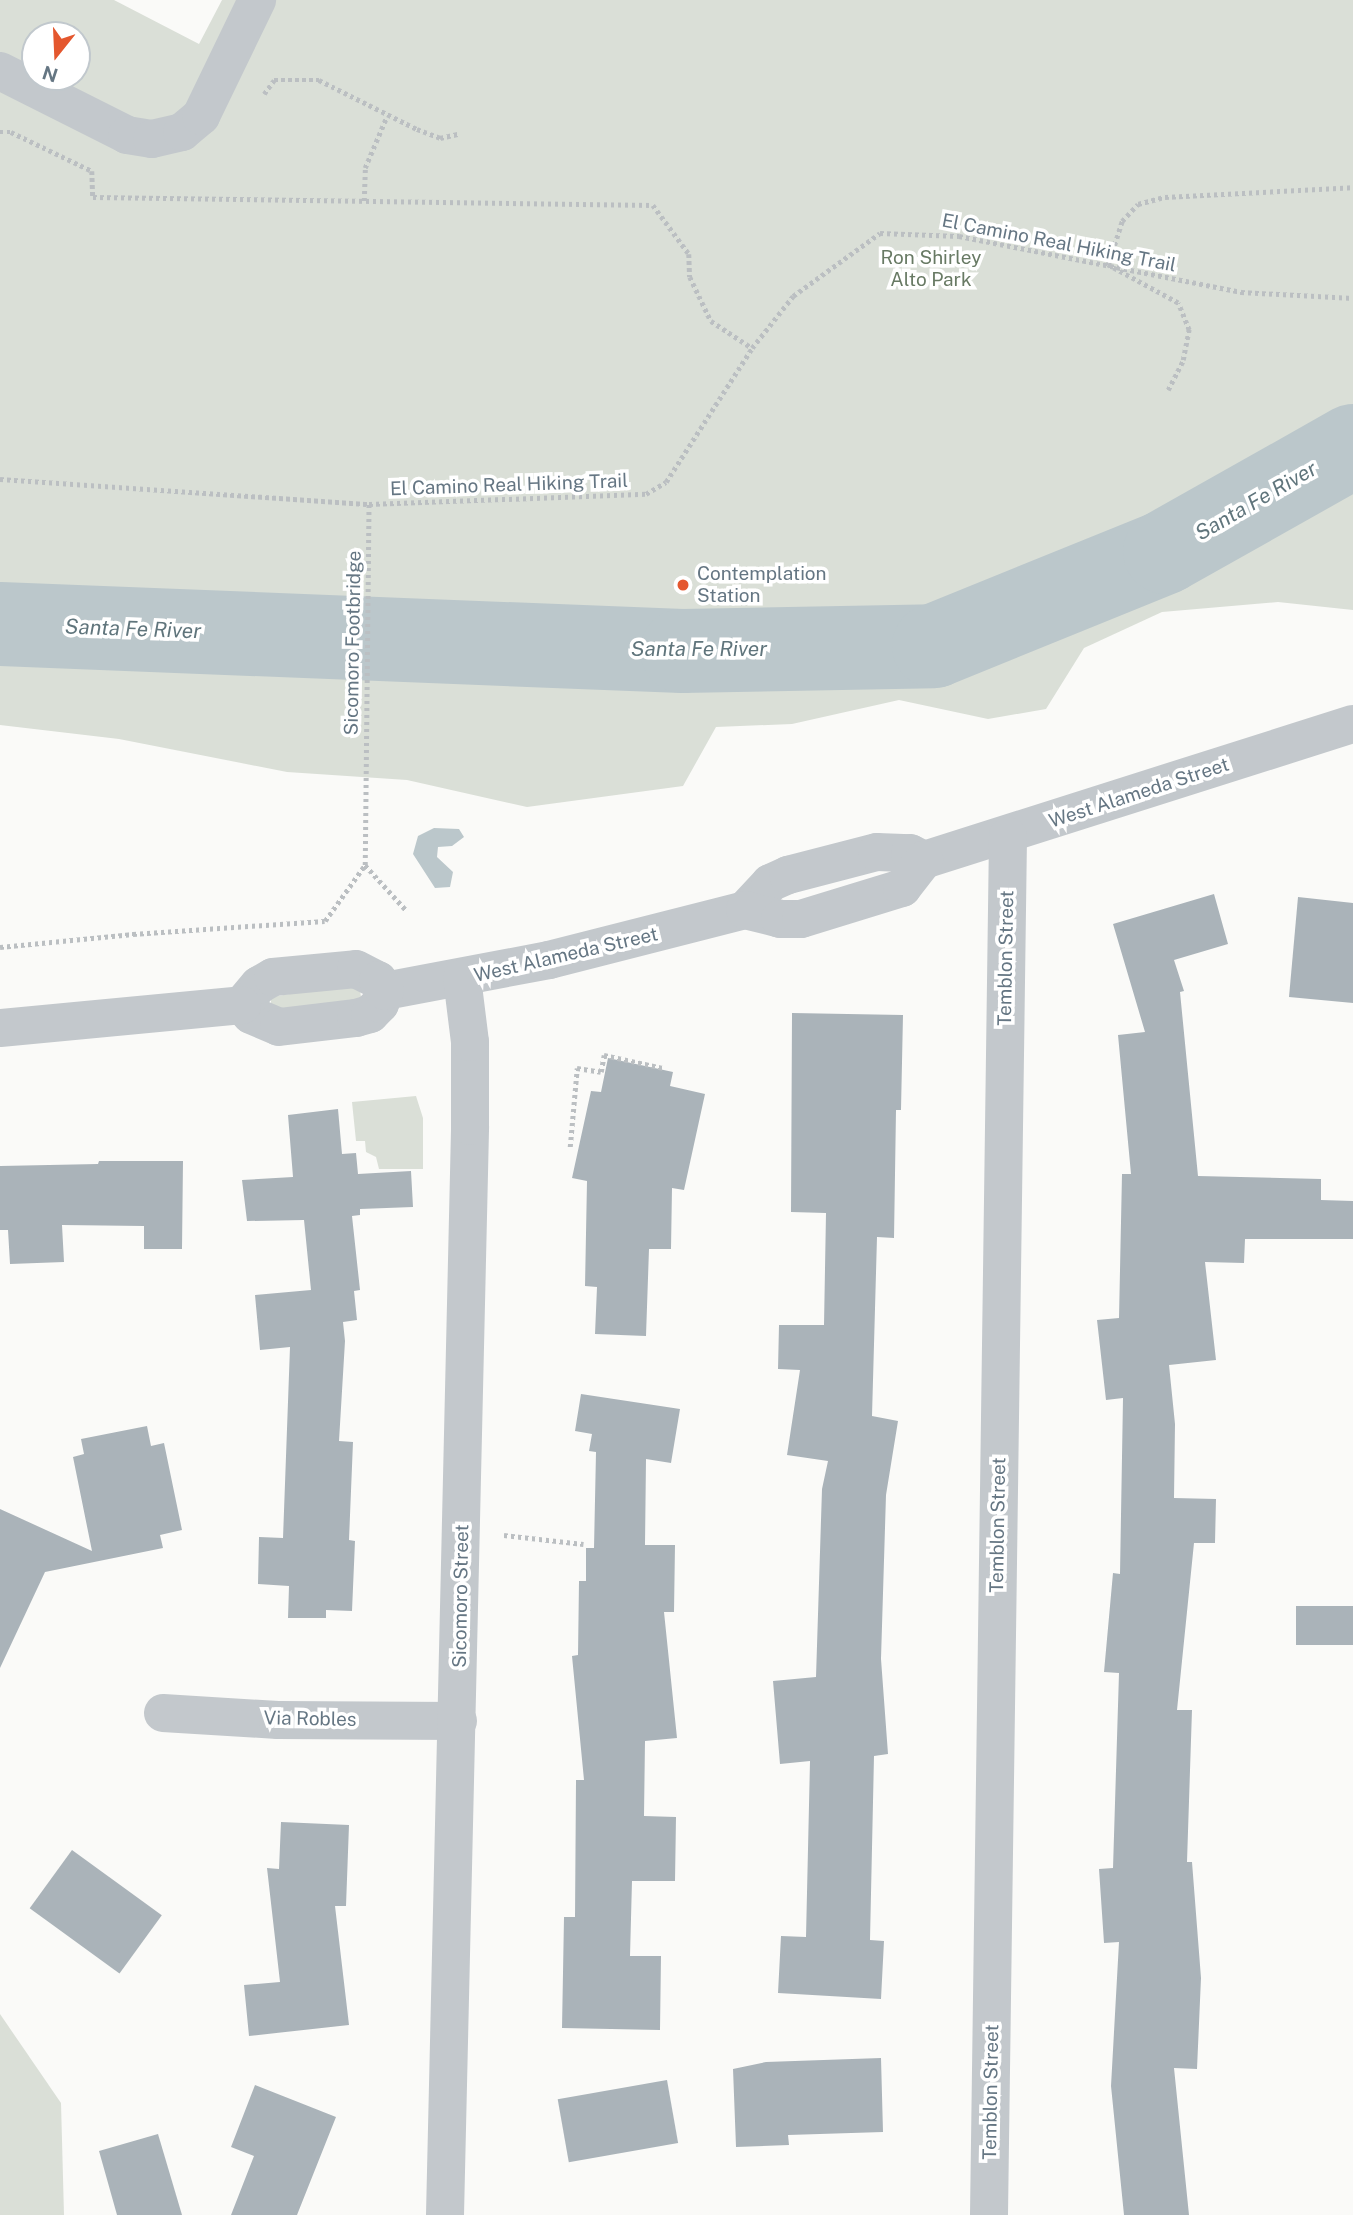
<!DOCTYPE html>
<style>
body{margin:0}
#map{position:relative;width:1353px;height:2215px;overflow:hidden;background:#fafaf8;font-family:"Public Sans",sans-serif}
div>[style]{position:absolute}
.green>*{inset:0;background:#dadfd7}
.water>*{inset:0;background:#bbc7cb}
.river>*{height:84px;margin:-42px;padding:0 42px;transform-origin:42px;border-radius:42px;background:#bbc7cb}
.building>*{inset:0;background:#aab3b9;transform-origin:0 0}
.path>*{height:4.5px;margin-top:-2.25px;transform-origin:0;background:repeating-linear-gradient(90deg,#bbbfc2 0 3.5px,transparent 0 7px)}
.minor>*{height:38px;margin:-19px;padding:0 19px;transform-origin:19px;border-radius:19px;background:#c3c8cc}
.dots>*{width:19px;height:19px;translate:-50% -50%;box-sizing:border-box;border:4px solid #fff;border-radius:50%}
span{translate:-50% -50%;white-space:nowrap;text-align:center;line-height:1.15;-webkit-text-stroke:7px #fff;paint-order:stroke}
.street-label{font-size:19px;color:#657683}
.park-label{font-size:19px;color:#687a64}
.poi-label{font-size:19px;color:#657683}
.left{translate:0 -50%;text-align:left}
.water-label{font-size:21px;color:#60757c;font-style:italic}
.north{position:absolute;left:21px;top:21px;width:70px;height:70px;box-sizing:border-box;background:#fff;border:2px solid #c1c8cd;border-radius:50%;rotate:198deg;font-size:19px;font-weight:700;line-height:28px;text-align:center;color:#657683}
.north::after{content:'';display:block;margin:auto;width:24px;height:32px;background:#e4572e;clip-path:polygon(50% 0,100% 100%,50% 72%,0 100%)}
</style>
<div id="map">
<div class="green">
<div style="clip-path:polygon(evenodd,0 0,114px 0,199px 44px,222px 0,1353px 0,1353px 610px,1278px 602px,1162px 612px,1084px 648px,1046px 709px,988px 719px,899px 700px,792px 724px,716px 727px,683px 786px,527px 807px,407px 780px,287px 772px,119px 739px,0 725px,0 0,35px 35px,77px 35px,77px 77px,35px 77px,35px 35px)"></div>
<div style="clip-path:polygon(359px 983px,362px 1004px,282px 1013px,271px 1006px,271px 997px)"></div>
<div style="clip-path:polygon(416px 1096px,423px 1118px,423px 1169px,379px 1169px,376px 1157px,366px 1152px,365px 1141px,356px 1141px,352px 1102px)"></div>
<div style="clip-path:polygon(0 2014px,61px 2103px,64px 2215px,0 2215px)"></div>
</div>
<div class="water">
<div style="clip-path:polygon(434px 828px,459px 829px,464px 837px,452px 846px,438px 847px,437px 857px,453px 872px,450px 887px,435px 888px,413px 854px,418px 836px)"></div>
</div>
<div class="river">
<div style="left:0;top:624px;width:683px;rotate:2.27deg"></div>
<div style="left:682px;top:651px;width:252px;rotate:-1.1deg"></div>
<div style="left:934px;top:646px;width:249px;rotate:-22.1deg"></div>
<div style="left:1165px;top:552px;width:216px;rotate:-29.4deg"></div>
</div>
<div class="building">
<div style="clip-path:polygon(1214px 894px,1228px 944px,1174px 960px,1184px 991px,1180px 992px,1198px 1176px,1321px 1179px,1321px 1200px,1353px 1201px,1353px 1239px,1245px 1239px,1244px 1263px,1205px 1262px,1216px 1360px,1169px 1365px,1175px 1424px,1174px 1498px,1216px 1499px,1215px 1543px,1194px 1543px,1177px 1710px,1192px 1710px,1187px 1862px,1192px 1862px,1201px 1978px,1197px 2069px,1174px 2068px,1189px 2215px,1124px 2215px,1111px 2086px,1119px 1942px,1104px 1943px,1099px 1869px,1113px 1868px,1119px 1673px,1104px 1672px,1113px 1573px,1120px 1574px,1123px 1398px,1106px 1400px,1097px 1320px,1119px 1318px,1122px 1174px,1131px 1174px,1118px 1035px,1145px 1032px,1113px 924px)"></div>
<div style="clip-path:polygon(1298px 897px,1353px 903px,1353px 1003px,1289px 997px)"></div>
<div style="clip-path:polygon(792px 1013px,903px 1015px,901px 1110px,896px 1110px,894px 1238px,877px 1237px,872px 1416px,898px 1421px,886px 1495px,881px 1659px,888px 1754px,874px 1756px,870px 1940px,884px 1941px,881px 1999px,778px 1993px,781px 1936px,806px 1937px,810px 1761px,780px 1764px,773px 1681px,816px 1677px,822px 1489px,828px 1461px,787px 1455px,800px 1370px,778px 1369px,779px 1325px,824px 1325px,826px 1213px,791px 1212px)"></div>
<div style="clip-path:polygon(608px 1058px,673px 1072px,670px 1086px,705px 1094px,684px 1190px,672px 1188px,671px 1249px,649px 1249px,646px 1336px,595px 1334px,597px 1287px,585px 1286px,587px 1181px,572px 1178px,591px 1091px,601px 1092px)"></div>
<div style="clip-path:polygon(338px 1109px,342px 1154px,356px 1153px,358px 1174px,411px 1171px,413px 1207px,360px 1209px,360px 1215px,352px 1216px,360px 1290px,354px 1291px,357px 1320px,343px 1322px,345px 1341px,339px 1441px,353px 1442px,349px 1540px,355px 1541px,352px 1611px,326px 1610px,326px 1618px,288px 1618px,289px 1586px,258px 1584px,259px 1537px,283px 1538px,290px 1347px,260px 1350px,255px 1295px,311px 1290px,304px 1220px,247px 1221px,242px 1180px,293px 1177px,288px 1115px)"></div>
<div style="clip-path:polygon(99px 1161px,183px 1161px,182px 1249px,144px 1249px,144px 1226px,62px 1225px,64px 1262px,10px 1264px,8px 1230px,0 1230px,0 1166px,98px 1164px)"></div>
<div style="clip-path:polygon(581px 1394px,680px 1409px,671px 1463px,646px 1459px,645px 1545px,675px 1545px,674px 1612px,664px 1612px,677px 1738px,645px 1741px,644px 1816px,676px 1817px,675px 1881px,632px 1881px,630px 1956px,661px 1956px,660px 2030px,562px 2028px,564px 1917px,575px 1917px,576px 1780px,584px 1780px,572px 1656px,578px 1655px,579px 1581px,586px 1581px,586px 1548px,594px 1548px,596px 1452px,589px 1451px,592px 1434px,575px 1431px)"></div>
<div style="clip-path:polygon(147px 1426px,151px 1446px,164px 1443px,182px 1530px,160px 1535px,163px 1548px,45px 1572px,0 1668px,0 1509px,92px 1551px,73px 1457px,84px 1454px,81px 1439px)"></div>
<div style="left:1296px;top:1606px;width:57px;height:39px"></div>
<div style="clip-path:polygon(281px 1822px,349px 1825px,346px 1906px,335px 1906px,349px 2025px,249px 2036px,244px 1985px,280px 1982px,267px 1868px,279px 1869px)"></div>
<div style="left:72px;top:1850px;width:111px;height:72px;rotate:36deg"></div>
<div style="clip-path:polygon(881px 2058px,883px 2132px,788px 2135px,789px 2145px,736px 2147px,733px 2069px,766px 2062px)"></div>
<div style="left:667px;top:2080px;width:64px;height:111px;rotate:80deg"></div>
<div style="clip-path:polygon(255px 2085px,336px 2117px,297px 2215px,231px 2215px,254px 2156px,231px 2147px)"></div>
<div style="clip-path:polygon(158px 2134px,182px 2215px,117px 2215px,99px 2151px)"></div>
</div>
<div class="path">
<div style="left:264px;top:94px;width:17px;rotate:-54deg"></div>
<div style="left:274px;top:80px;width:45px"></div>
<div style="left:319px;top:80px;width:110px;rotate:26.6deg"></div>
<div style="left:417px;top:129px;width:25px;rotate:21deg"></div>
<div style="left:440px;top:138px;width:18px;rotate:-13deg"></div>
<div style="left:0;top:132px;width:11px"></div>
<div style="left:11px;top:132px;width:90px;rotate:25.7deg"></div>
<div style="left:92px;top:171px;width:26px;rotate:88deg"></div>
<div style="left:93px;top:197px;width:560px;rotate:0.82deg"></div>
<div style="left:653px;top:205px;width:61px;rotate:53.7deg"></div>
<div style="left:689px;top:254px;width:23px;rotate:88deg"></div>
<div style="left:690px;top:277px;width:49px;rotate:64.5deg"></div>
<div style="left:711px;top:321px;width:49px;rotate:33.4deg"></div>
<div style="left:364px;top:201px;width:33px;rotate:-88deg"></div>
<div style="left:365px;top:168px;width:56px;rotate:-67.1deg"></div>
<div style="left:1168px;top:390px;width:34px;rotate:-63deg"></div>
<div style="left:1183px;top:360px;width:31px;rotate:-79deg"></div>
<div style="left:1189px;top:330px;width:29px;rotate:-112deg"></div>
<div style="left:1178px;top:303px;width:80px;rotate:-151.5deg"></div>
<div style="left:1108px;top:265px;width:46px;rotate:-72.3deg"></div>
<div style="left:1122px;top:221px;width:23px;rotate:-47deg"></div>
<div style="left:1138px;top:204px;width:28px;rotate:-15deg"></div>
<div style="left:1165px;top:197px;width:188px;rotate:-3deg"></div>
<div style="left:0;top:479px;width:370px;rotate:3.9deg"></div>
<div style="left:369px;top:504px;width:277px;rotate:-2.1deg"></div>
<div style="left:646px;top:494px;width:23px;rotate:-31deg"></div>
<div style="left:666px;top:482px;width:159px;rotate:-57.3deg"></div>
<div style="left:752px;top:348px;width:66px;rotate:-51.7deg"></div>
<div style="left:793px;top:296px;width:107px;rotate:-35.9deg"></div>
<div style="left:880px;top:233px;width:79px;rotate:2.2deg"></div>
<div style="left:959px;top:236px;width:288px;rotate:11.2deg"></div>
<div style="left:1241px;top:292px;width:112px;rotate:3.1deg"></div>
<div style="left:365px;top:865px;width:62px;rotate:47.6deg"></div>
<div style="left:0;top:947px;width:134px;rotate:-5.6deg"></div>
<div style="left:133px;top:934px;width:192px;rotate:-3.9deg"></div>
<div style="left:325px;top:921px;width:69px;rotate:-54.5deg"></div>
<div style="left:365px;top:865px;width:361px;rotate:-89.4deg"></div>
<div style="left:570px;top:1147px;width:79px;rotate:-84.9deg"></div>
<div style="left:577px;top:1068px;width:24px;rotate:9deg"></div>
<div style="left:601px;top:1072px;width:17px;rotate:-80deg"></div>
<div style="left:604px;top:1055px;width:60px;rotate:12.4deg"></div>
<div style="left:504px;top:1535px;width:80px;rotate:6.5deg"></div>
</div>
<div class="minor">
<div style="left:0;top:71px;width:142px;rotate:26.7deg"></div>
<div style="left:127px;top:135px;width:25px;rotate:9deg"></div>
<div style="left:152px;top:139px;width:31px;rotate:-13deg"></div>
<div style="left:182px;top:132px;width:25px;rotate:-40deg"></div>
<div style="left:201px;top:116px;width:129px;rotate:-64.2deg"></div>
<div style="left:745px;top:910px;width:37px;rotate:-47deg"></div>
<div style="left:770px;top:883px;width:20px;rotate:-24deg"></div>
<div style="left:788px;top:875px;width:92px;rotate:-14.5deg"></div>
<div style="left:877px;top:852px;width:33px;rotate:2deg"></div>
<div style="left:910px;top:853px;width:16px;rotate:27deg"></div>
<div style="left:924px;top:860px;width:450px;rotate:-17.6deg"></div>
<div style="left:385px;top:991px;width:167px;rotate:-10.7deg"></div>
<div style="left:549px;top:960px;width:202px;rotate:-14.3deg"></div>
<div style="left:745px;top:910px;width:36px;rotate:14deg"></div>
<div style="left:780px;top:919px;width:21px"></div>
<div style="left:801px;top:919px;width:106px;rotate:-17.1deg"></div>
<div style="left:902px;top:888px;width:36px;rotate:-52deg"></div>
<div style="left:242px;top:1005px;width:13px;rotate:48deg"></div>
<div style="left:251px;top:1015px;width:30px;rotate:23deg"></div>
<div style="left:279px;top:1027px;width:78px;rotate:-6.7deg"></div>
<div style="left:356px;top:1018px;width:15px;rotate:-16deg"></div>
<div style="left:370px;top:1014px;width:14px;rotate:-45deg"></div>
<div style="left:380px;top:1004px;width:14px;rotate:-69deg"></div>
<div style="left:242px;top:1005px;width:26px;rotate:-50deg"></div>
<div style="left:259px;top:985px;width:16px;rotate:-30deg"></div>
<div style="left:273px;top:977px;width:83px;rotate:-5.5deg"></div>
<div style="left:356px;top:969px;width:25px;rotate:27deg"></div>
<div style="left:378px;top:980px;width:13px;rotate:58deg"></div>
<div style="left:0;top:1028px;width:243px;rotate:-5.4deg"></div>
<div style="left:163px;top:1713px;width:115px;rotate:3.5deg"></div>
<div style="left:278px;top:1720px;width:180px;rotate:0.3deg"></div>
<div style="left:445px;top:2215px;width:1089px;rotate:-88.68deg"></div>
<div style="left:470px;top:1126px;width:84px;rotate:-90deg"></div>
<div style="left:470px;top:1042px;width:64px;rotate:-97.1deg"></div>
<div style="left:989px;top:2215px;width:1379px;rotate:-89.21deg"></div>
</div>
<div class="dots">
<div style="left:683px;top:585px;background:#e4572e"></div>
</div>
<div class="street-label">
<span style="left:1059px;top:243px;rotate:11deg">El Camino Real Hiking Trail</span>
<span style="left:509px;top:485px;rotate:-2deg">El Camino Real Hiking Trail</span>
<span style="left:353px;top:643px;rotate:-89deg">Sicomoro Footbridge</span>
<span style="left:1139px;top:793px;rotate:-18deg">West Alameda Street</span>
<span style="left:566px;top:955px;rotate:-13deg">West Alameda Street</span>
<span style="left:1006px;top:958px;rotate:-89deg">Temblon Street</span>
<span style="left:998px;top:1525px;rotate:-89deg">Temblon Street</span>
<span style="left:461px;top:1596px;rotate:-89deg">Sicomoro Street</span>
<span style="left:310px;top:1719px;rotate:1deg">Via Robles</span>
<span style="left:991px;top:2092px;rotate:-89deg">Temblon Street</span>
</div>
<div class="park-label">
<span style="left:931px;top:269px">Ron Shirley<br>Alto Park</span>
</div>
<div class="poi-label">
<span class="left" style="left:697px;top:585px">Contemplation<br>Station</span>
</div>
<div class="water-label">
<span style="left:1256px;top:501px;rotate:-30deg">Santa Fe River</span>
<span style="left:133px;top:629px;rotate:2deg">Santa Fe River</span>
<span style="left:699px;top:649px">Santa Fe River</span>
</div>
<div class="north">N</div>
</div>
